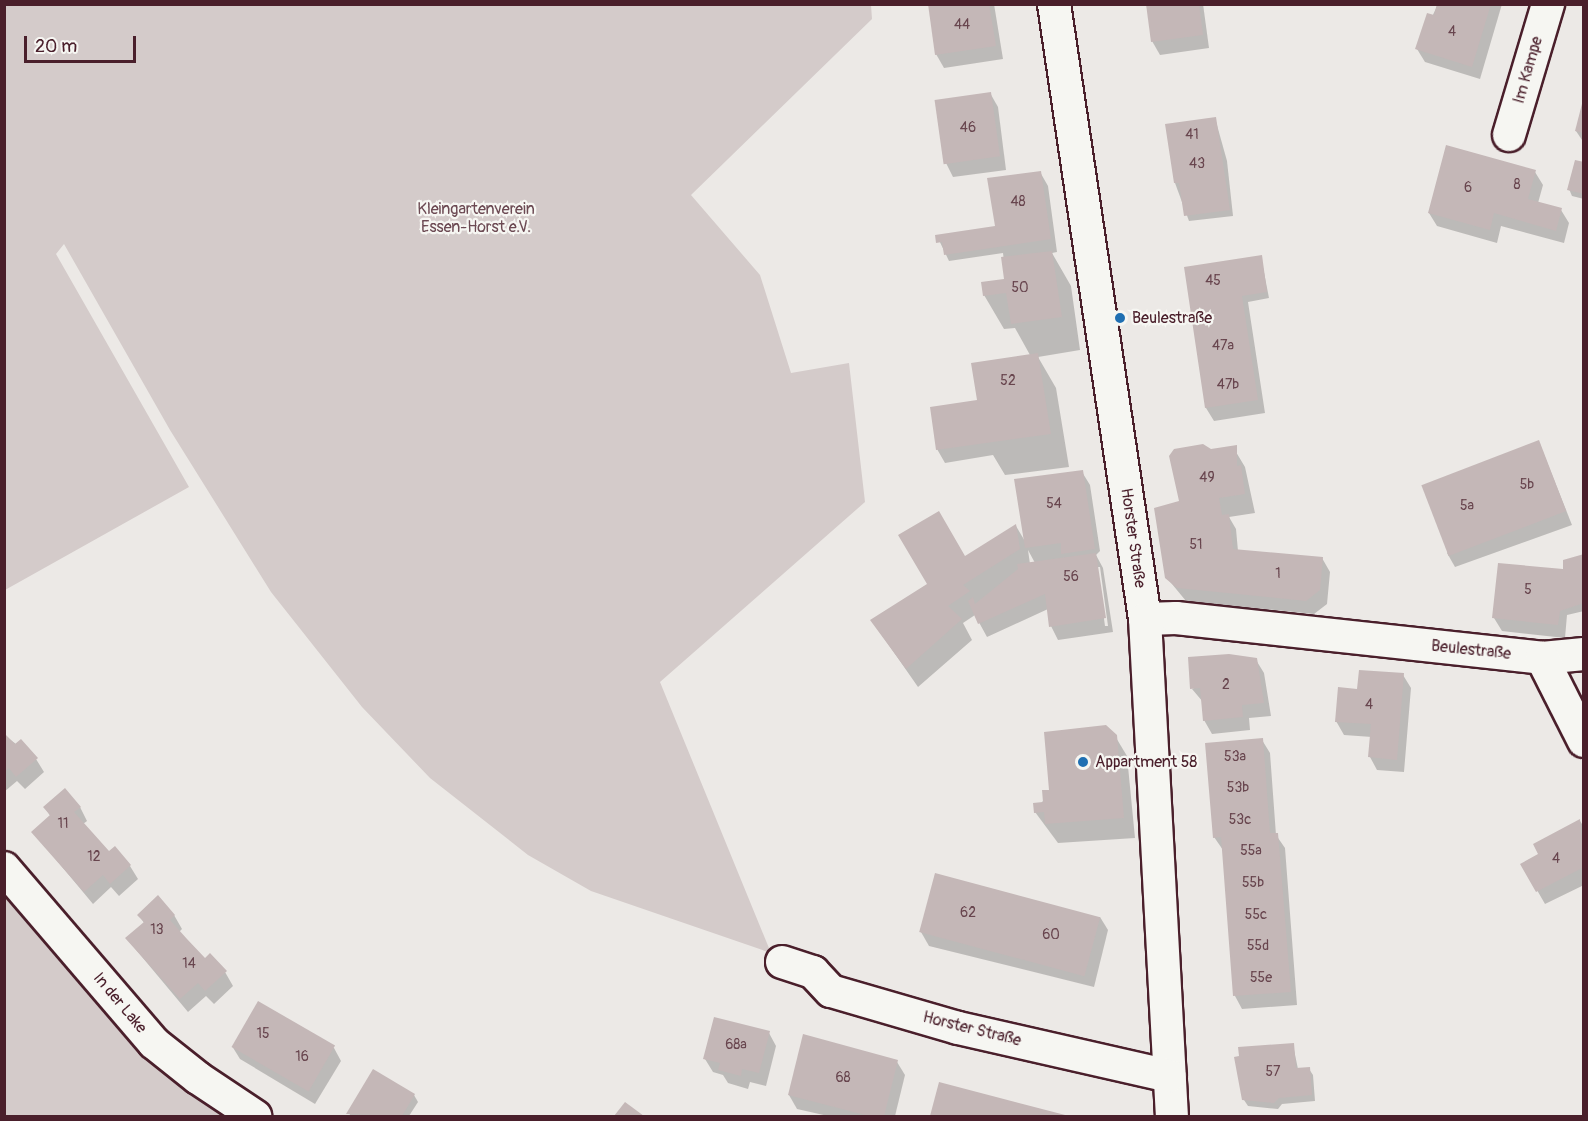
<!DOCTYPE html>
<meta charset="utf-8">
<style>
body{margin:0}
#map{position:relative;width:1588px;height:1121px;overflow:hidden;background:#ece9e6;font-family:Pangolin,sans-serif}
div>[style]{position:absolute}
.green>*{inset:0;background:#d4cbca}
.shadow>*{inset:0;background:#0003}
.building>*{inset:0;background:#c4b7b7;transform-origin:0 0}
.roads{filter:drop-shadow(2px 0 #4a1f2b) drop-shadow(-2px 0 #4a1f2b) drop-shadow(0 2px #4a1f2b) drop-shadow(0 -2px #4a1f2b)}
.street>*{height:32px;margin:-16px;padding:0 16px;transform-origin:16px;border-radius:16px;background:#f6f6f2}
.dots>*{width:16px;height:16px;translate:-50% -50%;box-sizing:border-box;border:3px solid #f6f6f2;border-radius:50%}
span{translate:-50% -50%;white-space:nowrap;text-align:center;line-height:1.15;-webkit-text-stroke:4.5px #f6f6f2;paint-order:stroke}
.number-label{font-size:14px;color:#68454e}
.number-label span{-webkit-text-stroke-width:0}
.street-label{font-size:16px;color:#4a1f2b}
.park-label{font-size:16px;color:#6c4a53}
.poi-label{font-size:16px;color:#4a1f2b}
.left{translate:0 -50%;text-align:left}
.frame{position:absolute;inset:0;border:6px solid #4a1f2b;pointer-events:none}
.scale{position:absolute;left:24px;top:36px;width:112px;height:27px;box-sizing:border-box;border:3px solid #4a1f2b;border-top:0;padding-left:8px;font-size:18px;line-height:21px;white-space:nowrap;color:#4a1f2b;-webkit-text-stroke:4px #f6f6f2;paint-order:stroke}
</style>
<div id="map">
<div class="green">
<div style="clip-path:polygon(5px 5px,871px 5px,872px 19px,691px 195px,760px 275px,791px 373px,849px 363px,865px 502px,660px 682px,771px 953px,591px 891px,528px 855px,430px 778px,362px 707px,271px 592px,170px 430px,64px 244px,56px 254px,189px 487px,5px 590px)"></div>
<div style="clip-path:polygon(4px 883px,238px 1116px,5px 1116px)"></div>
</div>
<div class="shadow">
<div style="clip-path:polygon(929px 4px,994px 4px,1003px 59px,944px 68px,936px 54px)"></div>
<div style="clip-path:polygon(1148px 4px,1203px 4px,1209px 48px,1160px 55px,1152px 41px)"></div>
<div style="clip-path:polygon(1438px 4px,1502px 4px,1480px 79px,1425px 62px,1417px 49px)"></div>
<div style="clip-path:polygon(990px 93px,998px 107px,1006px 170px,953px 177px,946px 163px)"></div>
<div style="clip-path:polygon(1584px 98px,1584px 143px,1576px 131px)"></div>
<div style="clip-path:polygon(1215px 118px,1227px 161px,1233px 216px,1189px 221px,1175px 183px)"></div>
<div style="clip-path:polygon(1584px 163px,1584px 199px,1572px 196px,1569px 189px)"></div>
<div style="clip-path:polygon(1040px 172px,1048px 186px,1057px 252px,1052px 253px,1071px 286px,1080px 350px,1038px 357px,1056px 388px,1069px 467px,1005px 475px,993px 455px,945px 463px,937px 449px,979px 401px,1030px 355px,1015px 328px,1004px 329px,984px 295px,1006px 280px,1003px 253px,949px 261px,937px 236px,994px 228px)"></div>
<div style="clip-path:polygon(1535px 172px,1543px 185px,1538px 203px,1561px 210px,1569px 223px,1564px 243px,1501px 226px,1497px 243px,1437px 226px,1429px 213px)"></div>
<div style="clip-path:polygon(1261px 257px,1269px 298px,1248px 302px,1265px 413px,1214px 421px,1206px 408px,1186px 268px)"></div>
<div style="clip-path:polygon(1539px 442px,1572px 525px,1455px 567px,1447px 553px)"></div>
<div style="clip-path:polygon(1233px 447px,1245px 467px,1255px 513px,1229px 517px,1236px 529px,1238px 551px,1322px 558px,1330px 572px,1327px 604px,1314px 614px,1186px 601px,1167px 578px,1181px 501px,1210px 450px)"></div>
<div style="clip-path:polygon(evenodd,1082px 472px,1090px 485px,1100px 551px,1096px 555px,1103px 568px,1113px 632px,1058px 640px,1051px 626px,1048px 609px,987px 637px,975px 615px,963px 623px,972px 640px,918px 687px,872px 621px,1016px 526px,1026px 543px,1082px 472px,1028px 550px,1035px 563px,1030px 564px,1028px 550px,1082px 472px,1097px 567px,1100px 567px,1108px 626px,1105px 626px,1097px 567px)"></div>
<div style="clip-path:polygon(1584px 555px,1584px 611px,1567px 615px,1565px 638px,1502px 631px,1494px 618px)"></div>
<div style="clip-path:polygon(1256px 660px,1264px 673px,1271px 716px,1249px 718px,1250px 730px,1212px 734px,1204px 720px,1203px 702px,1192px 689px)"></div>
<div style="clip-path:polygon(1403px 675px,1411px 688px,1404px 772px,1377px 770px,1370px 757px,1372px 737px,1344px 735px,1336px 721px,1359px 691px)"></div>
<div style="clip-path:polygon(4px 735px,36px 759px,44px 772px,25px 789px,17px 781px,4px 792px)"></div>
<div style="clip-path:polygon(1115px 736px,1127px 756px,1135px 838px,1058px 843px,1035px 812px,1050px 791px)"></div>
<div style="clip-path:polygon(1262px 740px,1270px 753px,1276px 835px,1285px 848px,1297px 1005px,1242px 1009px,1235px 996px,1223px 850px,1214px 837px)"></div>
<div style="clip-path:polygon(80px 807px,87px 821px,83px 824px,109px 854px,130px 866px,138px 879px,119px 896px,111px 887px,93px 904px,33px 832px,51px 817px,45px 808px)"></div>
<div style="clip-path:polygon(1580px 821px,1584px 827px,1584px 885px,1545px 904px,1522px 864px,1540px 854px)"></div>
<div style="clip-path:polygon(139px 915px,174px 915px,182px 929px,179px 932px,204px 960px,225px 972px,233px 986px,214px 1004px,206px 996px,188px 1012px,127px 939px,144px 923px)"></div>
<div style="clip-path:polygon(1100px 917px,1108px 930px,1094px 987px,929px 946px,921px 932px)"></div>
<div style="clip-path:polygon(769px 1033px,776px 1046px,766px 1086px,750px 1082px,748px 1089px,728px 1083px,723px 1075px,713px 1072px,705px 1059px)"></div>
<div style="clip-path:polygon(1293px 1045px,1298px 1069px,1309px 1069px,1313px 1075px,1315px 1101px,1282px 1104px,1278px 1109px,1248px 1106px,1244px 1100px)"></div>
<div style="clip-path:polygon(232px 1046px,334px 1048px,341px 1061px,315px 1104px,240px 1059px)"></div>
<div style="clip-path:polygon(897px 1062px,905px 1075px,895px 1116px,828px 1116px,797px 1109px,789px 1095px)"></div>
<div style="clip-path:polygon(373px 1071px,414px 1095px,418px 1102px,409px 1116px,349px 1116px)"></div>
<div style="clip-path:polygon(940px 1084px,1066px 1116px,932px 1116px)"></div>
</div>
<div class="building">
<div style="clip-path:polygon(928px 4px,989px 4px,996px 46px,935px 55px)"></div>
<div style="clip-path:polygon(1146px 4px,1199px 4px,1203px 35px,1151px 42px)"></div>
<div style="clip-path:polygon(1437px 4px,1491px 4px,1472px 67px,1415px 49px,1427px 13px,1434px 15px)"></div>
<div style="left:991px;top:92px;width:65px;height:57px;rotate:82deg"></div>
<div style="clip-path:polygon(1584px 96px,1584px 133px,1575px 131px)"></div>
<div style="clip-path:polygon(1216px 117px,1230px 210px,1184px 216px,1179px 183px,1174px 183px,1165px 124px)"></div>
<div style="clip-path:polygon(1446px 145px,1536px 170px,1528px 199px,1562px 208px,1556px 231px,1494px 213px,1490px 230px,1428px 213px)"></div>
<div style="clip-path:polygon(1575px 160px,1584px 162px,1584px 194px,1567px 190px)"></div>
<div style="clip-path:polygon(1041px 171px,1051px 239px,944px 255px,942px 242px,936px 243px,935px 235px,995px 226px,987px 178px)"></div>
<div style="clip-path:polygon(1052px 251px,1062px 317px,1011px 324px,1006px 293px,983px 296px,981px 282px,1004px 279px,1001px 257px)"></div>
<div style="clip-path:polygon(1262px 255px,1267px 292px,1242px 296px,1258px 400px,1205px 408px,1184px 267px)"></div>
<div style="clip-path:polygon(1038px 353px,1051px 434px,936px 450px,930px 407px,977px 400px,971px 363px)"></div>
<div style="left:1539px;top:440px;width:76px;height:126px;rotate:69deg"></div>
<div style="clip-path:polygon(1203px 444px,1211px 449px,1237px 445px,1237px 466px,1241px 465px,1245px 494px,1219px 498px,1222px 515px,1229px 514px,1233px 549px,1323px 557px,1320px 590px,1306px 601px,1177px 588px,1165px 578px,1154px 508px,1179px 501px,1169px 456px,1174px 449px)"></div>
<div style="clip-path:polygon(1083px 470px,1095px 549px,1061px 554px,1061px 543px,1025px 548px,1014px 479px)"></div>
<div style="clip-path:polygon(939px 511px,965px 556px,1016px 524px,1020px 549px,963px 585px,970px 591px,948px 606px,962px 619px,906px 669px,870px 620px,927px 584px,898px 535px)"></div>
<div style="clip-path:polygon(1096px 553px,1106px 618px,1049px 627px,1045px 594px,978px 624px,968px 601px,973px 597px,975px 604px,1018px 569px,1017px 564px)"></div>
<div style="clip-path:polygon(1584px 554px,1584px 603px,1560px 611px,1558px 625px,1492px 618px,1498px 563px,1563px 569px,1563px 560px)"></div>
<div style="clip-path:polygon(1229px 654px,1257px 658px,1264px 703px,1242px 705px,1243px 717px,1203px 721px,1200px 688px,1190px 689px,1188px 657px)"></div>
<div style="clip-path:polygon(1359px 670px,1404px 673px,1397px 760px,1368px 757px,1371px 724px,1335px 722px,1338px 687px,1357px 689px)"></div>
<div style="clip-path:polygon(1106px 725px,1117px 735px,1124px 818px,1045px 824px,1044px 812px,1034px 813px,1033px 803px,1043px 802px,1042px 790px,1049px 790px,1044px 732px)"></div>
<div style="clip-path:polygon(4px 733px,15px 744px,21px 739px,38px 758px,16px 777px,9px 768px,4px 772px)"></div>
<div style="clip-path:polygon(1263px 738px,1270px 833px,1278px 833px,1291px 992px,1233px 996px,1221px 837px,1213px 838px,1205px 743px)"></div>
<div style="clip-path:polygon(65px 788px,81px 807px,74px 812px,92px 832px,109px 851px,115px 846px,131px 865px,110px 884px,103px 875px,84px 892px,31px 832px,50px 815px,43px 807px)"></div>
<div style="clip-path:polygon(1580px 819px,1584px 867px,1536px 892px,1520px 864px,1538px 854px,1533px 844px)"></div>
<div style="left:935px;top:873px;width:171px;height:61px;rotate:15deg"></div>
<div style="clip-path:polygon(158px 895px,175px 915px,170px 920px,187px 939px,205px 958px,210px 953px,227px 971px,205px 991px,198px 983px,180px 999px,125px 938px,144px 922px,137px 915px)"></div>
<div style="left:258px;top:1001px;width:89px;height:53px;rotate:30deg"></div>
<div style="clip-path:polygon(714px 1017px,770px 1031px,759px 1073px,742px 1069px,741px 1076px,718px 1070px,720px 1063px,703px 1059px)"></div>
<div style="clip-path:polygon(803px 1034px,898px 1060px,884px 1116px,869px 1116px,788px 1095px)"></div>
<div style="clip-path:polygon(1294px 1043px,1296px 1068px,1310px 1067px,1312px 1095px,1279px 1098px,1274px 1103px,1242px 1100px,1234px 1057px,1239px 1056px,1238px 1047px)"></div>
<div style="clip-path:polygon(373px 1069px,415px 1094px,402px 1116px,346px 1114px)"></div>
<div style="clip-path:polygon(939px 1082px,1069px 1116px,930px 1116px)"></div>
<div style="clip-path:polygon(625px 1102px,644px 1116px,614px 1116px)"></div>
</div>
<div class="roads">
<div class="street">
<div style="left:1054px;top:4px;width:622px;rotate:81.58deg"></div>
<div style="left:1145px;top:619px;width:498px;rotate:86.9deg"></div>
<div style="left:1509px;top:135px;width:137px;rotate:-73.4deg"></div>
<div style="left:1145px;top:619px;width:31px;rotate:-2deg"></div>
<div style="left:1176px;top:618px;width:368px;rotate:6.2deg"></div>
<div style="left:1542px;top:658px;width:42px;rotate:-5.4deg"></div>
<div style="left:1542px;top:658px;width:93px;rotate:63.2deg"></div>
<div style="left:4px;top:868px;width:230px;rotate:49.4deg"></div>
<div style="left:154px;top:1043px;width:56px;rotate:38.5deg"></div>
<div style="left:198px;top:1078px;width:69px;rotate:33.7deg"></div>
<div style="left:782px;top:962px;width:33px;rotate:18deg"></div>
<div style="left:813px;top:972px;width:26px;rotate:47deg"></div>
<div style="left:831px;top:991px;width:132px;rotate:16.2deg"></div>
<div style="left:958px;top:1028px;width:217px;rotate:12.8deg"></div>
</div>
</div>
<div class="dots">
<div style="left:1120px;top:318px;background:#1f6fb2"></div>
<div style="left:1083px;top:762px;background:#1f6fb2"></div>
</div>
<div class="number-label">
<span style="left:962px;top:25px">44</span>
<span style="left:1452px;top:32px">4</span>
<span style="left:968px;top:128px">46</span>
<span style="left:1192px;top:135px">41</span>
<span style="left:1197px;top:164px">43</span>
<span style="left:1517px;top:185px">8</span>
<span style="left:1468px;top:188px">6</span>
<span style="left:1018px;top:202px">48</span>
<span style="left:1213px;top:281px">45</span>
<span style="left:1020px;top:288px">50</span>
<span style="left:1223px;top:346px">47a</span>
<span style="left:1008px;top:381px">52</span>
<span style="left:1228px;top:385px">47b</span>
<span style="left:1207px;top:478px">49</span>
<span style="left:1527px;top:485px">5b</span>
<span style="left:1054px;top:504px">54</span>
<span style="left:1467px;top:506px">5a</span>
<span style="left:1196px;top:545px">51</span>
<span style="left:1278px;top:574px">1</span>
<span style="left:1071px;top:577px">56</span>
<span style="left:1528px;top:590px">5</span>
<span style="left:1226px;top:685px">2</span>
<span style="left:1369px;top:705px">4</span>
<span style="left:1235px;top:757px">53a</span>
<span style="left:1238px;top:788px">53b</span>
<span style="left:1240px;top:820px">53c</span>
<span style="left:63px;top:824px">11</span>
<span style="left:1251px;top:851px">55a</span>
<span style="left:94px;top:857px">12</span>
<span style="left:1556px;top:859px">4</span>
<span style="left:1253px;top:883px">55b</span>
<span style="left:968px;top:913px">62</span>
<span style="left:1256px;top:915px">55c</span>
<span style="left:157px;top:930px">13</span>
<span style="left:1051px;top:935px">60</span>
<span style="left:1258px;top:946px">55d</span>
<span style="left:189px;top:964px">14</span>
<span style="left:1261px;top:978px">55e</span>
<span style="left:263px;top:1034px">15</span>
<span style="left:736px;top:1045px">68a</span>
<span style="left:302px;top:1057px">16</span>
<span style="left:1273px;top:1072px">57</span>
<span style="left:843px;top:1078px">68</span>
</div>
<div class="street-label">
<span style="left:1528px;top:70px;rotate:-74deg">Im Kampe</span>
<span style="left:1133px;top:538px;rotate:82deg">Horster Straße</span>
<span style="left:1471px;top:650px;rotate:6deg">Beulestraße</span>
<span style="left:120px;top:1003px;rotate:50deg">In der Lake</span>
<span style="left:972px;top:1029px;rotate:14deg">Horster Straße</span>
</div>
<div class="park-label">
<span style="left:476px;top:218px">Kleingartenverein<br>Essen-Horst e.V.</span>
</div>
<div class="poi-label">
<span class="left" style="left:1132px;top:318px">Beulestraße</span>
<span class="left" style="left:1095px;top:762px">Appartment 58</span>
</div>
<div class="frame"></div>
<div class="scale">20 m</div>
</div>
